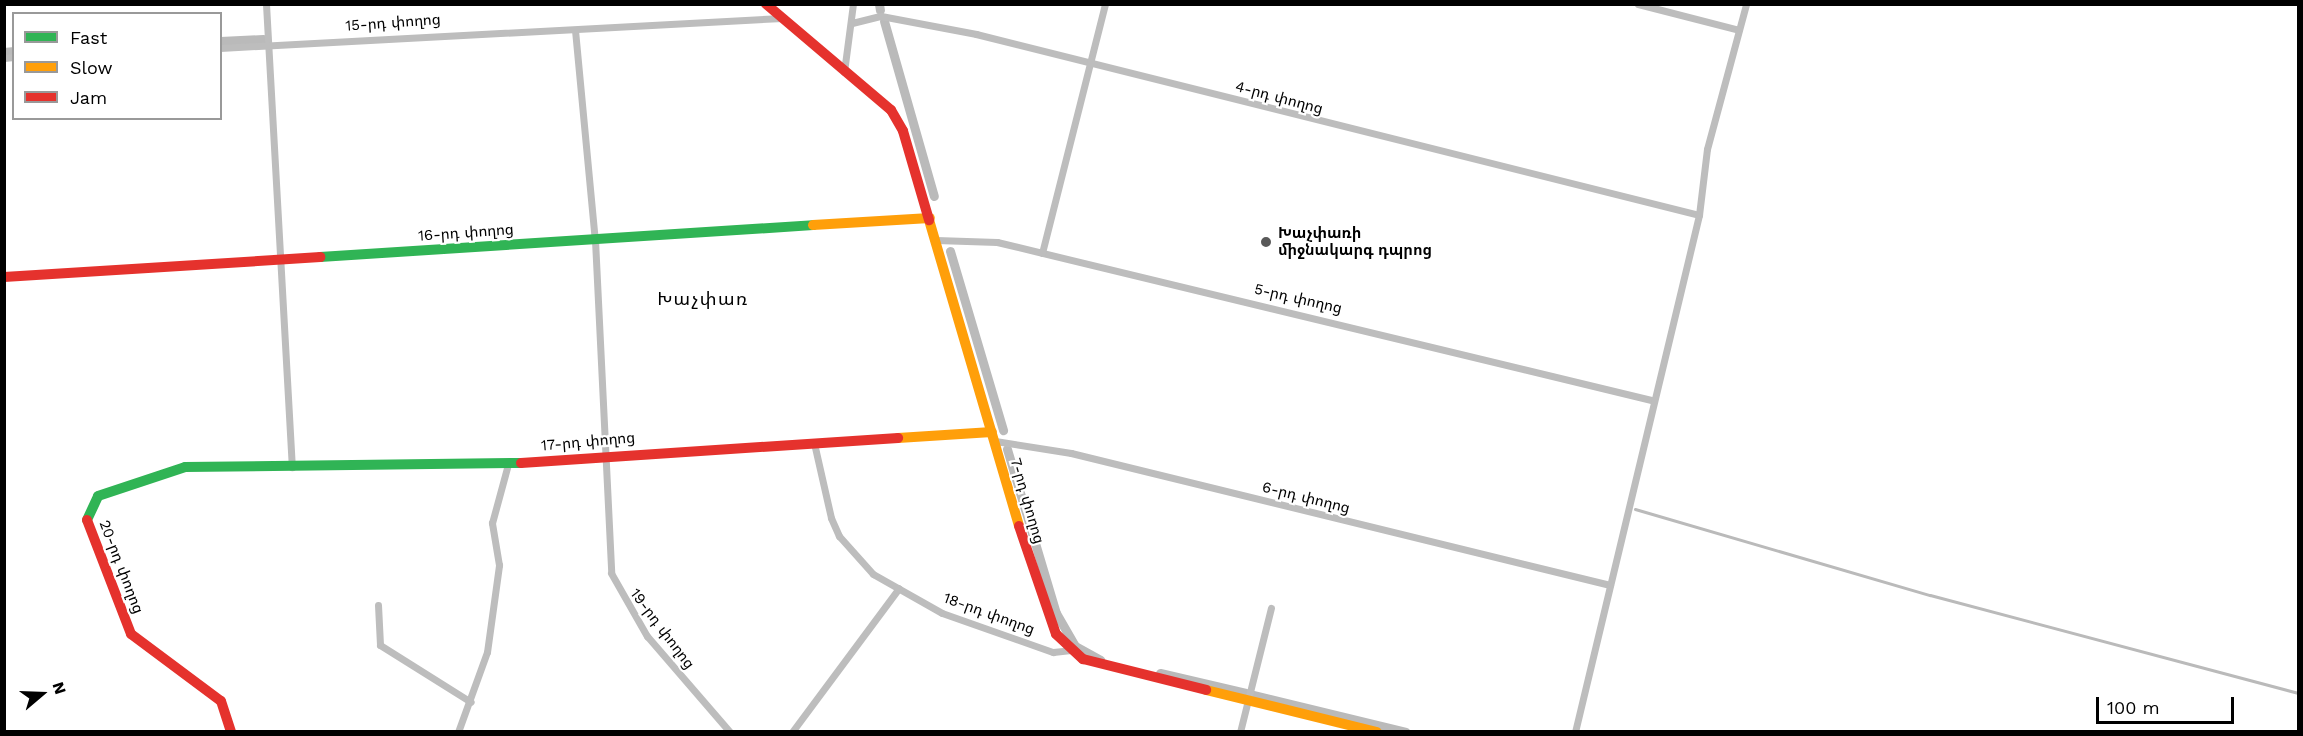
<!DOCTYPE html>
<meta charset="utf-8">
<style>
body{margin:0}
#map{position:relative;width:2303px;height:736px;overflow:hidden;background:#fff;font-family:"Work Sans","Noto Sans Armenian",sans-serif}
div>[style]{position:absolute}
.stream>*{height:3px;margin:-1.5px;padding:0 1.5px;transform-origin:1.5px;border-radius:1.5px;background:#bababa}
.canal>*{height:9px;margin:-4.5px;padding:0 4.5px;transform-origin:4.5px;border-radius:4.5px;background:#bababa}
.street>*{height:7px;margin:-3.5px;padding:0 3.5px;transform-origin:3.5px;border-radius:3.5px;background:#bdbdbd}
.fast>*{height:10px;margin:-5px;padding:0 5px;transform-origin:5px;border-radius:5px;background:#30b455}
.slow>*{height:10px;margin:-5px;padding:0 5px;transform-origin:5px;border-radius:5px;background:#ff9f0a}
.jam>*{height:10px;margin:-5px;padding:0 5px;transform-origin:5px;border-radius:5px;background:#e5322d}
.dots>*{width:16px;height:16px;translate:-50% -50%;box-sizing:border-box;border:3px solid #fff;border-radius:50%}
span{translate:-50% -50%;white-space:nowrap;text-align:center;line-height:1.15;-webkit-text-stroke:4.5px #fff;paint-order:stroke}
.street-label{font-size:15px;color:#000}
.poi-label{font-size:15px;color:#000;font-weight:700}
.left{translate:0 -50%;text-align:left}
.quarter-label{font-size:18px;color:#000;letter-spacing:1.5px}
.frame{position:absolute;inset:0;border:6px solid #000;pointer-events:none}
.legend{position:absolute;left:12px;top:12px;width:210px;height:108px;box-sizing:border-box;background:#fff;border:2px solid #999;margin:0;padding:8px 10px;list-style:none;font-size:18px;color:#000}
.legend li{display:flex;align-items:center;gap:12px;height:30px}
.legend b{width:30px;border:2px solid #999}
.north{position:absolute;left:12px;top:664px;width:60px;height:60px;-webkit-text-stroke:4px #fff;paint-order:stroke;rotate:71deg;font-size:16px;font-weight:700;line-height:24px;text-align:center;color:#000}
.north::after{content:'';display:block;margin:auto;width:21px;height:27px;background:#000;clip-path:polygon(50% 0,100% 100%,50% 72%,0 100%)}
.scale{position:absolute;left:2096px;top:697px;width:138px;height:27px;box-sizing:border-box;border:3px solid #000;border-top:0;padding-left:8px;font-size:18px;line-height:21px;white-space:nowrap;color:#000;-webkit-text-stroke:4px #fff;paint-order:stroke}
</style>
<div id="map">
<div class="stream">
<div style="left:1635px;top:509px;width:307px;rotate:16.3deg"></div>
<div style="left:1930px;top:595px;width:381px;rotate:14.9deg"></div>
</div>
<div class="canal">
<div style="left:879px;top:4px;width:6px;rotate:81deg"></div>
<div style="left:884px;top:21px;width:182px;rotate:74.1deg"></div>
<div style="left:220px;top:41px;width:43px;rotate:-2.7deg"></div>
<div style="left:4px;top:52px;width:10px;rotate:-6deg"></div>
<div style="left:950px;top:251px;width:187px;rotate:73.5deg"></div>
<div style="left:1007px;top:449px;width:171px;rotate:73.4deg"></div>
<div style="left:1056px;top:613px;width:38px;rotate:60deg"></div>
<div style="left:1075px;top:646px;width:29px;rotate:29deg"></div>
<div style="left:1160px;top:673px;width:88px;rotate:13.1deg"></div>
<div style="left:1254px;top:695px;width:156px;rotate:13.7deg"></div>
</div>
<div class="street">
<div style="left:266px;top:4px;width:464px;rotate:86.8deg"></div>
<div style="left:1638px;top:4px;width:104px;rotate:14.4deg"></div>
<div style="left:852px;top:23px;width:30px;rotate:-14deg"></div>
<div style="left:881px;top:16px;width:97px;rotate:10.7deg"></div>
<div style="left:976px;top:34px;width:745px;rotate:14.05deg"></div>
<div style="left:575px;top:30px;width:211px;rotate:84.6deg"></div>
<div style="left:595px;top:240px;width:333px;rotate:87.2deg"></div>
<div style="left:611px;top:573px;width:73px;rotate:60.3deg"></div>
<div style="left:647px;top:636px;width:127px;rotate:49.2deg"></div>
<div style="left:220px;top:48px;width:563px;rotate:-3.06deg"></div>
<div style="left:4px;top:58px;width:10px;rotate:-6deg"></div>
<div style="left:844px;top:72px;width:69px;rotate:-82.5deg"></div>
<div style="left:936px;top:240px;width:61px;rotate:1.9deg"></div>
<div style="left:997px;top:242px;width:673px;rotate:13.58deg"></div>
<div style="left:1042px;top:253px;width:257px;rotate:-75.8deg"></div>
<div style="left:995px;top:441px;width:77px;rotate:9deg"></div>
<div style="left:1071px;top:453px;width:555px;rotate:13.76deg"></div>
<div style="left:814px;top:443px;width:77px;rotate:77.2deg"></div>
<div style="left:831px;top:518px;width:20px;rotate:66deg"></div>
<div style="left:839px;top:536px;width:51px;rotate:48.2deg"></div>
<div style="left:873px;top:574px;width:79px;rotate:29.5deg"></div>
<div style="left:942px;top:613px;width:118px;rotate:19.4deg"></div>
<div style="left:1053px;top:652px;width:18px;rotate:-6deg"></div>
<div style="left:378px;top:605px;width:40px;rotate:87.1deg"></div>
<div style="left:380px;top:645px;width:107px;rotate:32.1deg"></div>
<div style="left:458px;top:732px;width:85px;rotate:-70.1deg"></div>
<div style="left:487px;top:652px;width:88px;rotate:-82.1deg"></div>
<div style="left:499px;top:565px;width:43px;rotate:-99.5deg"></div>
<div style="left:492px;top:523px;width:61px;rotate:-74.8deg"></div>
<div style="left:792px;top:732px;width:179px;rotate:-53.4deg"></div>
<div style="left:1240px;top:732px;width:128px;rotate:-76deg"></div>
<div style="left:1575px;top:732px;width:532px;rotate:-76.51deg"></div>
<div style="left:1699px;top:215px;width:66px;rotate:-83.1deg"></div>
<div style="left:1707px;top:149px;width:150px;rotate:-74.9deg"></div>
</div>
<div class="fast">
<div style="left:320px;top:257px;width:494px;rotate:-3.7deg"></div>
<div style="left:87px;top:520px;width:26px;rotate:-65deg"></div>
<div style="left:98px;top:496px;width:92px;rotate:-18.4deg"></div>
<div style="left:185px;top:467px;width:336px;rotate:-0.7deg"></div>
</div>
<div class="slow">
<div style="left:929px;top:220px;width:319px;rotate:73.6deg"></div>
<div style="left:813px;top:225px;width:117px;rotate:-3.4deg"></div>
<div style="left:898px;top:438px;width:94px;rotate:-3.7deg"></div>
<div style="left:1206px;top:690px;width:176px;rotate:13.8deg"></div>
</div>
<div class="jam">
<div style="left:766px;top:4px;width:164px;rotate:40.3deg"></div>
<div style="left:891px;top:110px;width:24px;rotate:60deg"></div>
<div style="left:903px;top:131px;width:93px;rotate:73.7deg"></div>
<div style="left:4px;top:277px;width:317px;rotate:-3.6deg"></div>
<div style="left:521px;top:463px;width:378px;rotate:-3.8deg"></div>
<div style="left:87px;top:520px;width:122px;rotate:68.9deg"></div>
<div style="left:131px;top:634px;width:112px;rotate:36.7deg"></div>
<div style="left:221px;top:701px;width:33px;rotate:72deg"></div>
<div style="left:1019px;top:526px;width:114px;rotate:71.1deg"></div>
<div style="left:1056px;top:634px;width:37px;rotate:43deg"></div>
<div style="left:1083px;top:659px;width:127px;rotate:14.1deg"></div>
</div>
<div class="dots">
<div style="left:1266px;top:242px;background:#595959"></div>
</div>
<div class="street-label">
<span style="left:393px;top:23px;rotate:-4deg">15-րդ փողոց</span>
<span style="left:1279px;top:98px;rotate:15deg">4-րդ փողոց</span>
<span style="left:466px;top:233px;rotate:-4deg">16-րդ փողոց</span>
<span style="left:1298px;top:299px;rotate:13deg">5-րդ փողոց</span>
<span style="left:588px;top:442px;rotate:-5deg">17-րդ փողոց</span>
<span style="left:1306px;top:498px;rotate:14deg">6-րդ փողոց</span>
<span style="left:1027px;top:501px;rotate:74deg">7-րդ փողոց</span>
<span style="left:121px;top:567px;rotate:69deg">20-րդ փողոց</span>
<span style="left:989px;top:614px;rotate:20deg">18-րդ փողոց</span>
<span style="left:662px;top:629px;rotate:53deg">19-րդ փողոց</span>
</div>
<div class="poi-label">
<span class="left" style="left:1278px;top:242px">Խաչփառի<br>միջնակարգ դպրոց</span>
</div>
<div class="quarter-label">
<span style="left:703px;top:299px">Խաչփառ</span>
</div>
<div class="frame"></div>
<ul class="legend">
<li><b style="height:8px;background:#30b455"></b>Fast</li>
<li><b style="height:8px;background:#ff9f0a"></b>Slow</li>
<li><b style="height:8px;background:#e5322d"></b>Jam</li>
</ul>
<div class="north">N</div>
<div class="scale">100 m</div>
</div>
